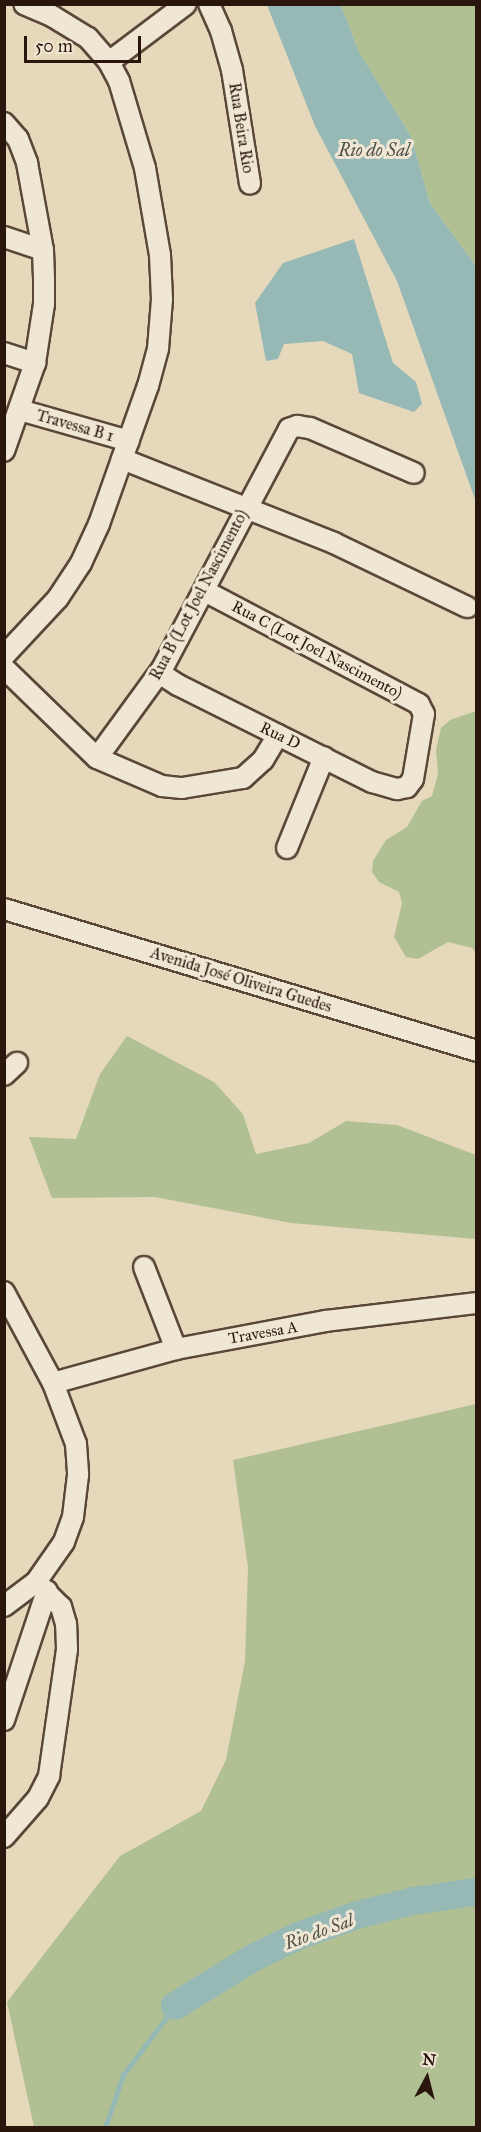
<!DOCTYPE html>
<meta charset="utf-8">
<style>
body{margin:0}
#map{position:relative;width:481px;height:2132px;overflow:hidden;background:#e6d9bb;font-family:"IM FELL Great Primer",serif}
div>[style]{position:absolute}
.green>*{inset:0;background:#b1c093}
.water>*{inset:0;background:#97b9b5}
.stream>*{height:4.5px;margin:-2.25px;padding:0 2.25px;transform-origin:2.25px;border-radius:2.25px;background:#97b9b5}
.river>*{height:28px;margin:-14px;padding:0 14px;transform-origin:14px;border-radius:14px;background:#97b9b5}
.roads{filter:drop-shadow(2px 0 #594738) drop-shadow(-2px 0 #594738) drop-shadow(0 2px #594738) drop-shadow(0 -2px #594738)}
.minor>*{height:20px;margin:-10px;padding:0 10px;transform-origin:10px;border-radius:10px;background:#efe6d3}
span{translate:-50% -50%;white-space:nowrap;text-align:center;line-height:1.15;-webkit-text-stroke:6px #efe6d3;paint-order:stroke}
.street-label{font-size:16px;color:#2a160d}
.water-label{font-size:18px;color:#504f48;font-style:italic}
.frame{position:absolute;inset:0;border:6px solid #2a160d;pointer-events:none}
.north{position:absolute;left:397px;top:2048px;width:60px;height:60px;-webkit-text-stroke:4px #efe6d3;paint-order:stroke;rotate:7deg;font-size:16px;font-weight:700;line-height:24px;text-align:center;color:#2a160d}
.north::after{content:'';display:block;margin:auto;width:21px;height:27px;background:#2a160d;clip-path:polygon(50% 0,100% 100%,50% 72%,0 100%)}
.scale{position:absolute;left:24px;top:36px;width:117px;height:27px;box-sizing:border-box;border:3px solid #2a160d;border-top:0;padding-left:8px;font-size:18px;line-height:21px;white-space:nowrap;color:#2a160d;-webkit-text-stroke:4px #efe6d3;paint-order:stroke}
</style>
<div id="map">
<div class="green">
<div style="clip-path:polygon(341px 5px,476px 5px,476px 266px,430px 203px,411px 136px,359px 52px)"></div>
<div style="clip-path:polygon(476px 711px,476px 953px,472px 948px,448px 942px,418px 959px,406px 957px,394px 937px,402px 903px,399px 892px,379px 882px,372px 872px,373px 861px,386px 840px,407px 827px,422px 801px,432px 796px,438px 774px,436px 750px,441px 728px,450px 720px)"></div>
<div style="clip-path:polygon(127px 1036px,214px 1082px,243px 1114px,256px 1154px,309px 1143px,346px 1121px,397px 1125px,476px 1155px,476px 1239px,291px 1223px,155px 1197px,52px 1198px,29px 1137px,76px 1139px,100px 1074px)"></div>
<div style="clip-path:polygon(476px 1404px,476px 2127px,34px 2127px,7px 2002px,120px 1856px,201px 1811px,226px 1760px,245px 1661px,248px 1568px,233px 1460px)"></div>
</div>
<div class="water">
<div style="clip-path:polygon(267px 5px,341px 5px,359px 52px,411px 136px,430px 203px,476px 266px,476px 502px,397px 281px,315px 126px)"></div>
<div style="clip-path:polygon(354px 239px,393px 363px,416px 382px,422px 404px,414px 412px,359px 393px,352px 354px,323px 341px,284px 344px,278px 359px,266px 361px,255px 303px,283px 263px)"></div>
</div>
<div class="stream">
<div style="left:105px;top:2128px;width:56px;rotate:-71.2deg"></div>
<div style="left:123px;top:2075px;width:86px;rotate:-53deg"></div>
</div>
<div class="river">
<div style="left:175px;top:2006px;width:89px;rotate:-31.7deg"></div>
<div style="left:251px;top:1959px;width:52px;rotate:-26.1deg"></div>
<div style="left:298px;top:1936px;width:63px;rotate:-19.6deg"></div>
<div style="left:357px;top:1915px;width:58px;rotate:-14deg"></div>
<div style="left:413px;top:1901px;width:64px;rotate:-8.1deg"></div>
</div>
<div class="roads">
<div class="minor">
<div style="left:209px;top:4px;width:30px;rotate:66deg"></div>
<div style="left:221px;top:31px;width:41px;rotate:74.2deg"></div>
<div style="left:232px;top:70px;width:115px;rotate:81deg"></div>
<div style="left:109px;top:62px;width:96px;rotate:-37deg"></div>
<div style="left:4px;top:123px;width:21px;rotate:49deg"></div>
<div style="left:18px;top:139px;width:26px;rotate:69deg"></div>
<div style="left:27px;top:163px;width:88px;rotate:79.6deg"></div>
<div style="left:43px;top:250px;width:30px;rotate:88deg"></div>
<div style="left:44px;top:280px;width:24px;rotate:90deg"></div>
<div style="left:44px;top:304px;width:60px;rotate:98.7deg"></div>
<div style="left:35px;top:363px;width:93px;rotate:109.4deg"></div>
<div style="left:4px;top:237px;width:41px;rotate:18.4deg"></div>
<div style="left:4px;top:353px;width:33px;rotate:18deg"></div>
<div style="left:20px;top:410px;width:113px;rotate:15.9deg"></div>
<div style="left:122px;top:459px;width:228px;rotate:21.6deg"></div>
<div style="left:334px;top:543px;width:148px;rotate:25.7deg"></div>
<div style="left:4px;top:656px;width:79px;rotate:-47deg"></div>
<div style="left:58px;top:598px;width:42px;rotate:-56.7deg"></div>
<div style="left:81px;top:563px;width:43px;rotate:-65.2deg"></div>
<div style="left:99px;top:524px;width:146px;rotate:-70.5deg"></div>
<div style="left:148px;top:386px;width:38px;rotate:-75deg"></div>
<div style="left:158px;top:349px;width:50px;rotate:-85.4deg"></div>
<div style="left:162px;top:299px;width:44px;rotate:-92.6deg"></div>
<div style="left:160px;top:255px;width:88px;rotate:-99.8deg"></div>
<div style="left:145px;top:168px;width:91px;rotate:-106.6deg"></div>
<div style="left:119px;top:81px;width:21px;rotate:-118deg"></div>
<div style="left:109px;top:62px;width:32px;rotate:-131deg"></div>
<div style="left:88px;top:38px;width:42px;rotate:-148.6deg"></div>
<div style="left:52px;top:16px;width:30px;rotate:-157deg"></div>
<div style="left:4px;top:668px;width:129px;rotate:44.1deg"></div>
<div style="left:97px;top:758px;width:71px;rotate:23.3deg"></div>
<div style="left:162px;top:786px;width:20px;rotate:6deg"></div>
<div style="left:182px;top:788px;width:62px;rotate:-9.3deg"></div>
<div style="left:243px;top:778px;width:27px;rotate:-42deg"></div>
<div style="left:263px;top:760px;width:29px;rotate:-59deg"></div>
<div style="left:162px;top:669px;width:7px;rotate:74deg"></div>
<div style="left:164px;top:676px;width:17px;rotate:33deg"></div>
<div style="left:178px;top:685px;width:217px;rotate:26.6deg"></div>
<div style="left:372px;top:782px;width:26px;rotate:16deg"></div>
<div style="left:397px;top:789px;width:10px;rotate:-11deg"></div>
<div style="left:407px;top:787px;width:10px;rotate:-53deg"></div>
<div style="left:413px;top:779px;width:66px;rotate:-80.4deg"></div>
<div style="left:424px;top:714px;width:11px;rotate:-117deg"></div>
<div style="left:419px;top:704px;width:242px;rotate:-152.2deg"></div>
<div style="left:97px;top:758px;width:110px;rotate:-53.9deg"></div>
<div style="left:162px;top:669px;width:272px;rotate:-62.1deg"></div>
<div style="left:289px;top:429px;width:9px;rotate:-21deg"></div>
<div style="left:297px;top:426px;width:13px;rotate:9deg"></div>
<div style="left:310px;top:428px;width:113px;rotate:23.4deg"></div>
<div style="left:287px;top:848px;width:98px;rotate:-67.9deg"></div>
<div style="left:4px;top:909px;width:493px;rotate:16.7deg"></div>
<div style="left:4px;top:1075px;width:18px;rotate:-43deg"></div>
<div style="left:144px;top:1267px;width:88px;rotate:68.7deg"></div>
<div style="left:4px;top:1292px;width:103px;rotate:61.7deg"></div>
<div style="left:53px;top:1383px;width:65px;rotate:69.3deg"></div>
<div style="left:76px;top:1444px;width:31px;rotate:86deg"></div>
<div style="left:78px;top:1475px;width:42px;rotate:96.8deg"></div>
<div style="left:73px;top:1517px;width:27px;rotate:110deg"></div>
<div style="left:64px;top:1542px;width:49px;rotate:125deg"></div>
<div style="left:36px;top:1582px;width:40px;rotate:143deg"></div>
<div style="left:53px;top:1383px;width:128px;rotate:-15.5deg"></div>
<div style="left:176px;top:1349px;width:153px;rotate:-10.6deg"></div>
<div style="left:326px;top:1321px;width:151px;rotate:-6.8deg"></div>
<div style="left:4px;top:1720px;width:136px;rotate:-71.6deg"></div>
<div style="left:4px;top:1837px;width:52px;rotate:-48.9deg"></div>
<div style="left:38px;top:1798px;width:25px;rotate:-63deg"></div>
<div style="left:49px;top:1776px;width:128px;rotate:-81.9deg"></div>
<div style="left:67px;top:1649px;width:25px;rotate:-92deg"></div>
<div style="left:66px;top:1624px;width:18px;rotate:-106deg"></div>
<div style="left:61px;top:1607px;width:35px;rotate:-135deg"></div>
</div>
</div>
<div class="street-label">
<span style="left:241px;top:128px;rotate:81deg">Rua Beira Rio</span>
<span style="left:75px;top:426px;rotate:16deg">Travessa B 1</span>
<span style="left:199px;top:595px;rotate:-62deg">Rua B (Lot Joel Nascimento)</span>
<span style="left:317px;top:650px;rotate:28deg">Rua C (Lot Joel Nascimento)</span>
<span style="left:280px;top:736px;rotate:26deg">Rua D</span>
<span style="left:241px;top:980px;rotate:17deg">Avenida José Oliveira Guedes</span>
<span style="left:263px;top:1333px;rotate:-10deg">Travessa A</span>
</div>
<div class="water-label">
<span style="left:374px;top:150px">Rio do Sal</span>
<span style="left:319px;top:1932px;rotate:-20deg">Rio do Sal</span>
</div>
<div class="frame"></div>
<div class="north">N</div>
<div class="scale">50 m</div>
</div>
